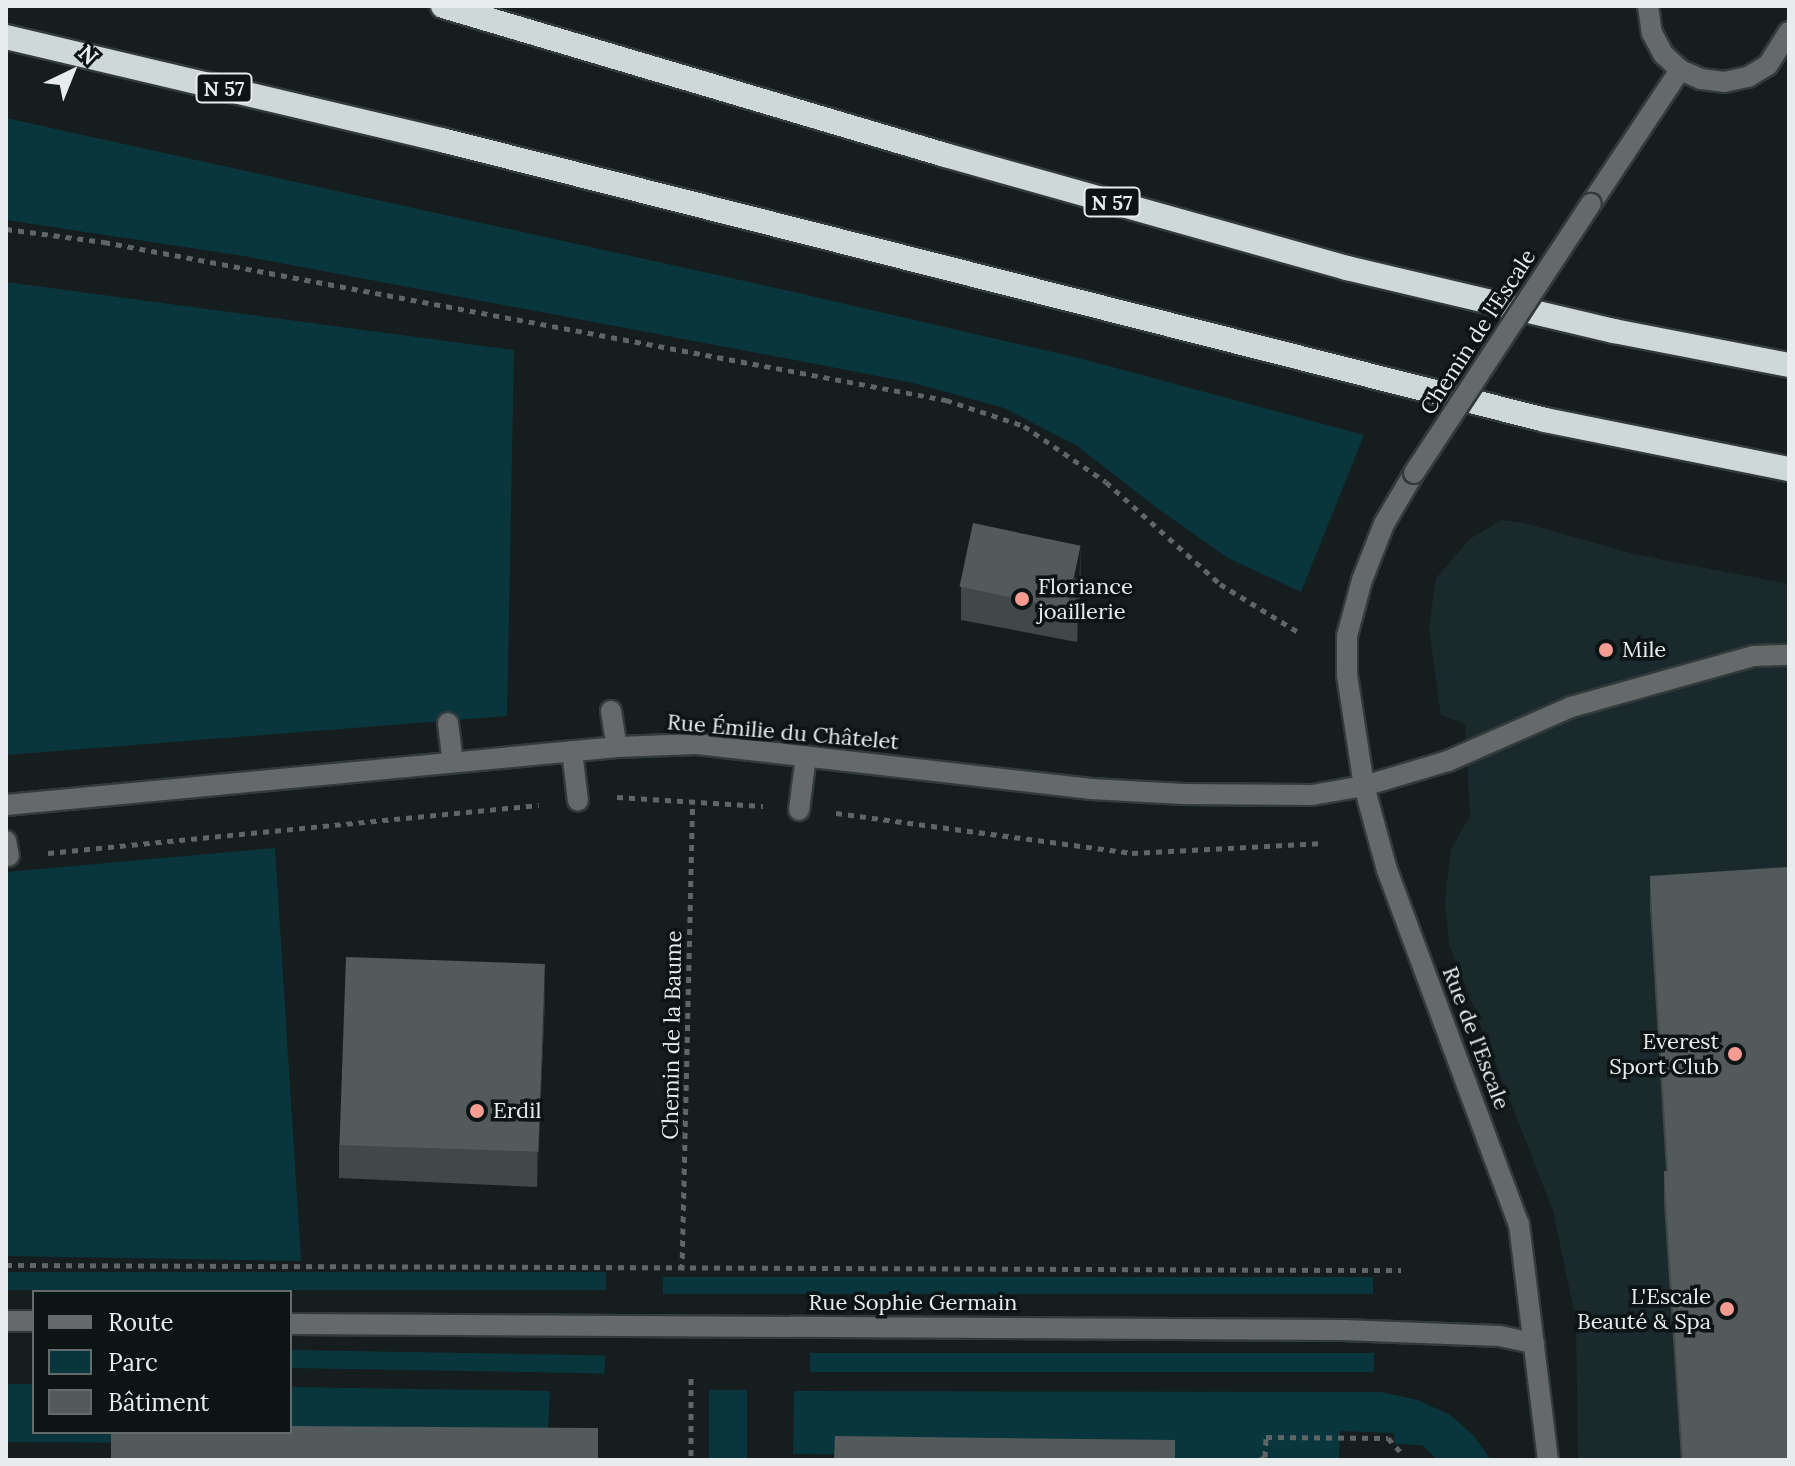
<!DOCTYPE html>
<meta charset="utf-8">
<style>
body{margin:0}
#map{position:relative;width:1795px;height:1466px;overflow:hidden;background:#161d1e;font-family:Lora,serif}
div>[style]{position:absolute}
.built>*{inset:0;background:#1a292b}
.green>*{inset:0;background:#09363c;transform-origin:0 0}
.path>*{height:5px;margin-top:-2.5px;transform-origin:0;background:repeating-linear-gradient(90deg,#606667 0 6px,transparent 0 12px)}
.roads{filter:drop-shadow(2px 0 #333a3b) drop-shadow(-2px 0 #333a3b) drop-shadow(0 2px #333a3b) drop-shadow(0 -2px #333a3b)}
.lane>*{height:20px;margin:-10px;padding:0 10px;transform-origin:10px;border-radius:10px;background:#656969}
.street>*{height:20px;margin:-10px;padding:0 10px;transform-origin:10px;border-radius:10px;background:#656969}
.highway>*{height:24px;margin:-12px;padding:0 12px;transform-origin:12px;border-radius:12px;background:#ced8d9}
.bridges{filter:drop-shadow(2px 0 #333a3b) drop-shadow(-2px 0 #333a3b) drop-shadow(0 2px #333a3b) drop-shadow(0 -2px #333a3b)}
.street-bridge>*{height:20px;margin:-10px;padding:0 10px;transform-origin:10px;border-radius:10px;background:#656969}
.wall>*{inset:0;background:#414849}
.shaded-wall>*{inset:0;background:#283031}
.building>*{inset:0;background:#535a5b;transform-origin:0 0}
.dots>*{width:22px;height:22px;translate:-50% -50%;box-sizing:border-box;border:4px solid #0d1415;border-radius:50%}
span{translate:-50% -50%;white-space:nowrap;text-align:center;line-height:1.15;-webkit-text-stroke:7px #0d1415;paint-order:stroke}
.shield-label span{padding:2px 6px;background:#0d1415;border:2px solid;border-radius:6px;-webkit-text-stroke-width:0}
.shield-label{font-size:20px;color:#e8eced;font-weight:700}
.street-label{font-size:22px;color:#e8eced}
.poi-label{font-size:22px;color:#e8eced}
.left{translate:0 -50%;text-align:left}
.right{translate:-100% -50%;text-align:right}
.frame{position:absolute;inset:0;border:8px solid #e8eced;pointer-events:none}
.legend{position:absolute;left:32px;top:1290px;width:260px;height:144px;box-sizing:border-box;background:#0d1415;border:2px solid #656a6b;margin:0;padding:10px 14px;list-style:none;font-size:24px;color:#e8eced}
.legend li{display:flex;align-items:center;gap:16px;height:40px}
.legend b{width:40px;border:2px solid #656a6b}
.north{position:absolute;left:32px;top:32px;width:80px;height:80px;-webkit-text-stroke:6px #0d1415;paint-order:stroke;rotate:43deg;font-size:22px;font-weight:700;line-height:32px;text-align:center;color:#e8eced}
.north::after{content:'';display:block;margin:auto;width:28px;height:36px;background:#e8eced;clip-path:polygon(50% 0,100% 100%,50% 72%,0 100%)}
</style>
<div id="map">
<div class="built">
<div style="clip-path:polygon(1501px 520px,1524px 523px,1638px 555px,1789px 584px,1789px 1460px,1578px 1460px,1576px 1321px,1553px 1211px,1449px 944px,1445px 900px,1451px 849px,1470px 816px,1465px 724px,1441px 715px,1429px 629px,1436px 578px,1470px 539px)"></div>
</div>
<div class="green">
<div style="clip-path:polygon(6px 118px,785px 290px,1079px 358px,1364px 435px,1301px 592px,1228px 558px,1161px 511px,1076px 445px,1004px 408px,913px 383px,816px 364px,244px 256px,6px 220px)"></div>
<div style="clip-path:polygon(6px 282px,514px 350px,507px 716px,6px 755px)"></div>
<div style="clip-path:polygon(275px 848px,301px 1261px,6px 1256px,6px 872px)"></div>
<div style="left:6px;top:1272px;width:600px;height:18px"></div>
<div style="left:663px;top:1277px;width:710px;height:17px"></div>
<div style="left:290px;top:1350px;width:315px;height:18px;rotate:1deg"></div>
<div style="left:810px;top:1353px;width:564px;height:19px"></div>
<div style="clip-path:polygon(6px 1384px,34px 1384px,34px 1432px,290px 1432px,290px 1387px,550px 1391px,547px 1445px,6px 1442px)"></div>
<div style="left:709px;top:1390px;width:38px;height:70px"></div>
<div style="clip-path:polygon(794px 1391px,1381px 1392px,1418px 1400px,1450px 1415px,1474px 1436px,1491px 1460px,1438px 1460px,1422px 1445px,1395px 1444px,1394px 1433px,1340px 1431px,1339px 1460px,793px 1454px)"></div>
</div>
<div class="path">
<div style="left:6px;top:229px;width:99px;rotate:7.6deg"></div>
<div style="left:104px;top:242px;width:857px;rotate:10.63deg"></div>
<div style="left:946px;top:400px;width:82px;rotate:18.4deg"></div>
<div style="left:1024px;top:426px;width:99px;rotate:34.3deg"></div>
<div style="left:1106px;top:482px;width:153px;rotate:41.8deg"></div>
<div style="left:1220px;top:584px;width:92px;rotate:31.6deg"></div>
<div style="left:617px;top:797px;width:146px;rotate:3.5deg"></div>
<div style="left:836px;top:813px;width:299px;rotate:7.7deg"></div>
<div style="left:1132px;top:853px;width:192px;rotate:-3deg"></div>
<div style="left:48px;top:853px;width:493px;rotate:-5.6deg"></div>
<div style="left:6px;top:1265px;width:1395px;rotate:0.21deg"></div>
<div style="left:682px;top:1270px;width:470px;rotate:-88.7deg"></div>
<div style="left:691px;top:1378px;width:82px;rotate:90deg"></div>
<div style="left:1260px;top:1460px;width:6px;rotate:-31deg"></div>
<div style="left:1265px;top:1457px;width:20px;rotate:-87deg"></div>
<div style="left:1266px;top:1437px;width:122px;rotate:0.5deg"></div>
<div style="left:1388px;top:1438px;width:24px;rotate:48deg"></div>
</div>
<div class="roads">
<div class="lane">
<div style="left:611px;top:711px;width:36px;rotate:81deg"></div>
<div style="left:448px;top:723px;width:39px;rotate:83deg"></div>
<div style="left:572px;top:751px;width:50px;rotate:83.2deg"></div>
<div style="left:799px;top:810px;width:54px;rotate:-82.6deg"></div>
<div style="left:6px;top:841px;width:15px;rotate:79deg"></div>
</div>
<div class="street">
<div style="left:1648px;top:6px;width:27px;rotate:82deg"></div>
<div style="left:1652px;top:33px;width:24px;rotate:62deg"></div>
<div style="left:1663px;top:54px;width:23px;rotate:43deg"></div>
<div style="left:1680px;top:70px;width:23px;rotate:23deg"></div>
<div style="left:1701px;top:79px;width:23px;rotate:7deg"></div>
<div style="left:1724px;top:82px;width:25px;rotate:-12deg"></div>
<div style="left:1748px;top:77px;width:23px;rotate:-31deg"></div>
<div style="left:1768px;top:65px;width:39px;rotate:-58deg"></div>
<div style="left:1591px;top:204px;width:161px;rotate:-56.4deg"></div>
<div style="left:1414px;top:473px;width:59px;rotate:120.5deg"></div>
<div style="left:1384px;top:524px;width:60px;rotate:111.4deg"></div>
<div style="left:1362px;top:580px;width:58px;rotate:105deg"></div>
<div style="left:1347px;top:636px;width:39px;rotate:90deg"></div>
<div style="left:1347px;top:675px;width:112px;rotate:81.3deg"></div>
<div style="left:1364px;top:786px;width:87px;rotate:74.7deg"></div>
<div style="left:1387px;top:870px;width:378px;rotate:69.6deg"></div>
<div style="left:1519px;top:1224px;width:238px;rotate:83deg"></div>
<div style="left:6px;top:805px;width:614px;rotate:-5.42deg"></div>
<div style="left:617px;top:747px;width:80px;rotate:-2.1deg"></div>
<div style="left:697px;top:744px;width:397px;rotate:6.5deg"></div>
<div style="left:1091px;top:789px;width:92px;rotate:3.1deg"></div>
<div style="left:1183px;top:794px;width:129px;rotate:0.4deg"></div>
<div style="left:1312px;top:795px;width:53px;rotate:-9.8deg"></div>
<div style="left:1364px;top:786px;width:88px;rotate:-16.6deg"></div>
<div style="left:1448px;top:761px;width:134px;rotate:-23.7deg"></div>
<div style="left:1571px;top:707px;width:190px;rotate:-15.6deg"></div>
<div style="left:1754px;top:656px;width:35px;rotate:-2deg"></div>
<div style="left:6px;top:1321px;width:28px"></div>
<div style="left:290px;top:1324px;width:1053px;rotate:0.33deg"></div>
<div style="left:1343px;top:1330px;width:157px;rotate:2.2deg"></div>
<div style="left:1500px;top:1336px;width:35px;rotate:12deg"></div>
</div>
<div class="highway">
<div style="left:443px;top:6px;width:524px;rotate:16.53deg"></div>
<div style="left:945px;top:155px;width:418px;rotate:15.7deg"></div>
<div style="left:1347px;top:268px;width:274px;rotate:13.3deg"></div>
<div style="left:1614px;top:331px;width:178px;rotate:11deg"></div>
<div style="left:6px;top:37px;width:448px;rotate:13.3deg"></div>
<div style="left:442px;top:140px;width:1138px;rotate:14.24deg"></div>
<div style="left:1545px;top:420px;width:249px;rotate:11.4deg"></div>
</div>
</div>
<div class="bridges">
<div class="street-bridge">
<div style="left:1414px;top:473px;width:322px;rotate:-56.7deg"></div>
</div>
</div>
<div class="wall">
<div style="clip-path:polygon(1081px 578px,1077px 642px,961px 620px,961px 587px)"></div>
<div style="clip-path:polygon(1650px 876px,1789px 1460px,1681px 1460px,1664px 1204px,1664px 1171px,1666px 1171px,1650px 909px)"></div>
<div style="clip-path:polygon(545px 998px,537px 1187px,339px 1178px,339px 1145px)"></div>
</div>
<div class="shaded-wall">
<div style="clip-path:polygon(1081px 545px,1081px 578px,1077px 642px,1077px 609px)"></div>
<div style="clip-path:polygon(545px 965px,545px 998px,537px 1187px,537px 1154px)"></div>
</div>
<div class="building">
<div style="left:973px;top:523px;width:110px;height:65px;rotate:12deg"></div>
<div style="clip-path:polygon(1789px 867px,1789px 1460px,1683px 1460px,1664px 1171px,1668px 1171px,1650px 876px)"></div>
<div style="left:346px;top:957px;width:199px;height:188px;rotate:2deg"></div>
<div style="clip-path:polygon(290px 1426px,598px 1428px,598px 1460px,111px 1460px,111px 1432px,290px 1432px)"></div>
<div style="clip-path:polygon(835px 1436px,1175px 1440px,1175px 1460px,834px 1460px)"></div>
</div>
<div class="dots">
<div style="left:1022px;top:599px;background:#f59c92"></div>
<div style="left:1606px;top:650px;background:#f59c92"></div>
<div style="left:1735px;top:1054px;background:#f59c92"></div>
<div style="left:477px;top:1111px;background:#f59c92"></div>
<div style="left:1727px;top:1309px;background:#f59c92"></div>
</div>
<div class="shield-label">
<span style="left:224px;top:88px">N 57</span>
<span style="left:1112px;top:202px">N 57</span>
</div>
<div class="street-label">
<span style="left:1478px;top:332px;rotate:-57deg">Chemin de l'Escale</span>
<span style="left:783px;top:732px;rotate:5deg">Rue Émilie du Châtelet</span>
<span style="left:672px;top:1035px;rotate:-89deg">Chemin de la Baume</span>
<span style="left:1476px;top:1038px;rotate:69deg">Rue de l'Escale</span>
<span style="left:913px;top:1303px">Rue Sophie Germain</span>
</div>
<div class="poi-label">
<span class="left" style="left:1038px;top:599px">Floriance<br>joaillerie</span>
<span class="left" style="left:1622px;top:650px">Mile</span>
<span class="right" style="left:1719px;top:1054px">Everest<br>Sport Club</span>
<span class="left" style="left:493px;top:1111px">Erdil</span>
<span class="right" style="left:1711px;top:1309px">L'Escale<br>Beauté &amp; Spa</span>
</div>
<div class="frame"></div>
<ul class="legend">
<li><b style="height:10px;background:#656969"></b>Route</li>
<li><b style="height:22px;background:#09363c"></b>Parc</li>
<li><b style="height:22px;background:#535a5b"></b>Bâtiment</li>
</ul>
<div class="north">N</div>
</div>
